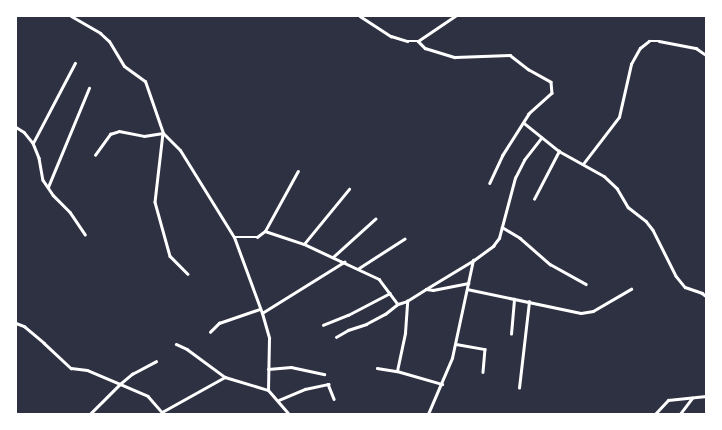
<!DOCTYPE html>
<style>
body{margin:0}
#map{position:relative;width:722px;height:430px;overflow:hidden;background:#2d3142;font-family:Overpass,sans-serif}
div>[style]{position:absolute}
.minor>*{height:2.5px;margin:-1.25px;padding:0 1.25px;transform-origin:1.25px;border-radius:1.25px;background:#fff}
.tertiary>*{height:3px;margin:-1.5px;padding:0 1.5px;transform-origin:1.5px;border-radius:1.5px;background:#fff}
span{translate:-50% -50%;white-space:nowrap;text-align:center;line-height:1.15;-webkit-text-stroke:4px #fff;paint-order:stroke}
.frame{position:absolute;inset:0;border:17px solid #fff;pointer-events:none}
</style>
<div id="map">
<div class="minor">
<div style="left:360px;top:16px;width:37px;rotate:33deg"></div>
<div style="left:391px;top:36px;width:17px;rotate:17deg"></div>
<div style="left:407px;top:41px;width:11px"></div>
<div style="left:418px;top:41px;width:45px;rotate:-34deg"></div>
<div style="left:418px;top:41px;width:10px;rotate:45deg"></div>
<div style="left:425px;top:48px;width:31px;rotate:17deg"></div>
<div style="left:455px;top:57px;width:55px;rotate:-2.1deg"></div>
<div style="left:510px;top:55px;width:23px;rotate:38deg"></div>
<div style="left:528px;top:69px;width:26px;rotate:29deg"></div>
<div style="left:551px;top:82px;width:11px;rotate:85deg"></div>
<div style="left:552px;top:93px;width:31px;rotate:138deg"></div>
<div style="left:529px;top:114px;width:49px;rotate:122.4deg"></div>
<div style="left:503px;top:155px;width:31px;rotate:115deg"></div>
<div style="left:524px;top:123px;width:45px;rotate:38.7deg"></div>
<div style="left:559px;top:151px;width:51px;rotate:29.1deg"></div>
<div style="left:604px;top:176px;width:18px;rotate:43deg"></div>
<div style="left:617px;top:188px;width:22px;rotate:60deg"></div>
<div style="left:628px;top:207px;width:23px;rotate:38deg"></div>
<div style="left:646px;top:221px;width:11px;rotate:52deg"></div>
<div style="left:653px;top:230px;width:51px;rotate:63.4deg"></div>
<div style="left:676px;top:276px;width:14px;rotate:51deg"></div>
<div style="left:685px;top:287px;width:18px;rotate:19deg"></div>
<div style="left:702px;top:293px;width:5px;rotate:37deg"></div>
<div style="left:16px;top:127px;width:9px;rotate:32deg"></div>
<div style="left:24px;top:132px;width:14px;rotate:51deg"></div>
<div style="left:33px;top:143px;width:16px;rotate:68deg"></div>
<div style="left:39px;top:158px;width:22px;rotate:80deg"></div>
<div style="left:43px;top:180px;width:18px;rotate:56deg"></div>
<div style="left:53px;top:195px;width:24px;rotate:45deg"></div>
<div style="left:70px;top:212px;width:27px;rotate:56deg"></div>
<div style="left:33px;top:143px;width:90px;rotate:-62.3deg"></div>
<div style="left:95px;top:155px;width:26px;rotate:-54deg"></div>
<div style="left:110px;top:134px;width:9px;rotate:-18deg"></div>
<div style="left:119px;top:131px;width:25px;rotate:11deg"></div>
<div style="left:144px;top:136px;width:19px;rotate:-9deg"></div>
<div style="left:163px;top:133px;width:69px;rotate:96.6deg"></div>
<div style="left:155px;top:202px;width:56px;rotate:74.5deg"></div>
<div style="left:170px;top:256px;width:25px;rotate:45deg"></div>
<div style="left:583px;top:164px;width:59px;rotate:-52.5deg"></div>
<div style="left:619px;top:117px;width:54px;rotate:-77.2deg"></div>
<div style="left:631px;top:64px;width:18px;rotate:-61deg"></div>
<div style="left:640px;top:48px;width:11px;rotate:-38deg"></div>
<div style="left:649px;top:41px;width:10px"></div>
<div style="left:659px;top:41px;width:38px;rotate:11deg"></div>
<div style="left:696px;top:48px;width:12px;rotate:35deg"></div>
<div style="left:48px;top:187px;width:107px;rotate:-67.5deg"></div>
<div style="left:534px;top:199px;width:54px;rotate:-62.5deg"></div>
<div style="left:502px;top:227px;width:21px;rotate:31deg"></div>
<div style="left:520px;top:238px;width:40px;rotate:41deg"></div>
<div style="left:550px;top:264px;width:41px;rotate:29.1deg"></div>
<div style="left:265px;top:231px;width:68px;rotate:-61.2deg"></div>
<div style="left:234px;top:237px;width:23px"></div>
<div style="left:257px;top:237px;width:10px;rotate:-37deg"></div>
<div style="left:265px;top:231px;width:41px;rotate:18.4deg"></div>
<div style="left:304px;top:244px;width:83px;rotate:25deg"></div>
<div style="left:379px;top:279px;width:31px;rotate:53deg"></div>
<div style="left:398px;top:304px;width:9px;rotate:-18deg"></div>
<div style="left:407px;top:301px;width:22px;rotate:-32deg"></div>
<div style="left:426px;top:289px;width:7px;rotate:8deg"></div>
<div style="left:433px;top:290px;width:36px;rotate:-11deg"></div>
<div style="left:304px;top:244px;width:71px;rotate:-50.7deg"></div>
<div style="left:333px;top:257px;width:57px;rotate:-42.1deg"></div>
<div style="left:359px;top:268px;width:54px;rotate:-32.8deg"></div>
<div style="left:426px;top:289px;width:56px;rotate:-31.1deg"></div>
<div style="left:474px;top:260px;width:24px;rotate:-36deg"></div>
<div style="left:493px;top:246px;width:10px;rotate:-53deg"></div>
<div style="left:499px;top:238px;width:62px;rotate:-75.1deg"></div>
<div style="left:515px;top:178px;width:20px;rotate:-63deg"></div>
<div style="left:524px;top:160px;width:28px;rotate:-52deg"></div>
<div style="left:467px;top:289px;width:116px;rotate:11.9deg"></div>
<div style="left:581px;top:313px;width:12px;rotate:-9deg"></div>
<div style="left:593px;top:311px;width:44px;rotate:-30.1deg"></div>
<div style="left:262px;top:313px;width:97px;rotate:-31.9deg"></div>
<div style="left:16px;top:323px;width:9px;rotate:21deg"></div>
<div style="left:24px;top:326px;width:26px;rotate:40deg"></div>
<div style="left:44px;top:343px;width:37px;rotate:43deg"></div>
<div style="left:71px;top:368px;width:16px;rotate:7deg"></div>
<div style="left:87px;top:370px;width:36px;rotate:23deg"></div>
<div style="left:120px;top:384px;width:16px;rotate:-40deg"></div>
<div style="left:132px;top:374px;width:27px;rotate:-28deg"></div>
<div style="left:323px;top:325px;width:27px;rotate:-22deg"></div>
<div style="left:348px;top:315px;width:47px;rotate:-27.6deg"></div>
<div style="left:210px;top:332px;width:13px;rotate:-45deg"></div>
<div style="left:219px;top:323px;width:43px;rotate:-18.9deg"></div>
<div style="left:511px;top:334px;width:35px;rotate:-85deg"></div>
<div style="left:336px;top:337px;width:14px;rotate:-30deg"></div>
<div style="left:348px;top:330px;width:19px;rotate:-18deg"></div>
<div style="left:366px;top:324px;width:21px;rotate:-28deg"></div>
<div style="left:385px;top:314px;width:16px;rotate:-38deg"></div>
<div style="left:176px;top:344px;width:12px;rotate:24deg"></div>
<div style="left:187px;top:349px;width:47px;rotate:36.4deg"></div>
<div style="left:225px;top:377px;width:45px;rotate:16.8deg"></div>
<div style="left:456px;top:344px;width:29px;rotate:10deg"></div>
<div style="left:485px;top:349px;width:23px;rotate:95deg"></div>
<div style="left:377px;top:368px;width:20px;rotate:9deg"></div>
<div style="left:397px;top:371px;width:47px;rotate:16.1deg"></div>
<div style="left:268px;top:369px;width:23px;rotate:-5deg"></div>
<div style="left:291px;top:367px;width:34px;rotate:12deg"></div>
<div style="left:397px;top:371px;width:39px;rotate:-78deg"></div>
<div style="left:405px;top:333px;width:32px;rotate:-86deg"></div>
<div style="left:519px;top:388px;width:87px;rotate:-83.4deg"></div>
<div style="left:279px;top:400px;width:28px;rotate:-23deg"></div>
<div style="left:305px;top:389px;width:24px;rotate:-12deg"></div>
<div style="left:328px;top:384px;width:16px;rotate:68deg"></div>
<div style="left:90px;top:414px;width:42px;rotate:-45deg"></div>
<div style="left:120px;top:384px;width:30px;rotate:23deg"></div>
<div style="left:148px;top:396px;width:21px;rotate:49deg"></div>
<div style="left:162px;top:412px;width:72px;rotate:-29.1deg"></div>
<div style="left:428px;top:414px;width:61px;rotate:-66.8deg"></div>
<div style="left:452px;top:358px;width:100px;rotate:-77.9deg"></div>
<div style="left:655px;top:414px;width:19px;rotate:-47deg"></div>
<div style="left:668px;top:400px;width:38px;rotate:-6deg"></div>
<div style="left:680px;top:414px;width:20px;rotate:-53deg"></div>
</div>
<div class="tertiary">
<div style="left:71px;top:16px;width:34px;rotate:30deg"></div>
<div style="left:100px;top:33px;width:12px;rotate:42deg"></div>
<div style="left:109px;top:41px;width:29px;rotate:59deg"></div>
<div style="left:124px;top:66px;width:26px;rotate:36deg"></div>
<div style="left:145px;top:81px;width:55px;rotate:70.9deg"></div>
<div style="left:163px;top:133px;width:24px;rotate:45deg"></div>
<div style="left:180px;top:150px;width:102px;rotate:58.2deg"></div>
<div style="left:234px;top:237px;width:81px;rotate:69.8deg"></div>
<div style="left:262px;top:313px;width:26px;rotate:74deg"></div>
<div style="left:269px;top:338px;width:52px;rotate:91.1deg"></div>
<div style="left:268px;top:390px;width:32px;rotate:49deg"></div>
</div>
<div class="frame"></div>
</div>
